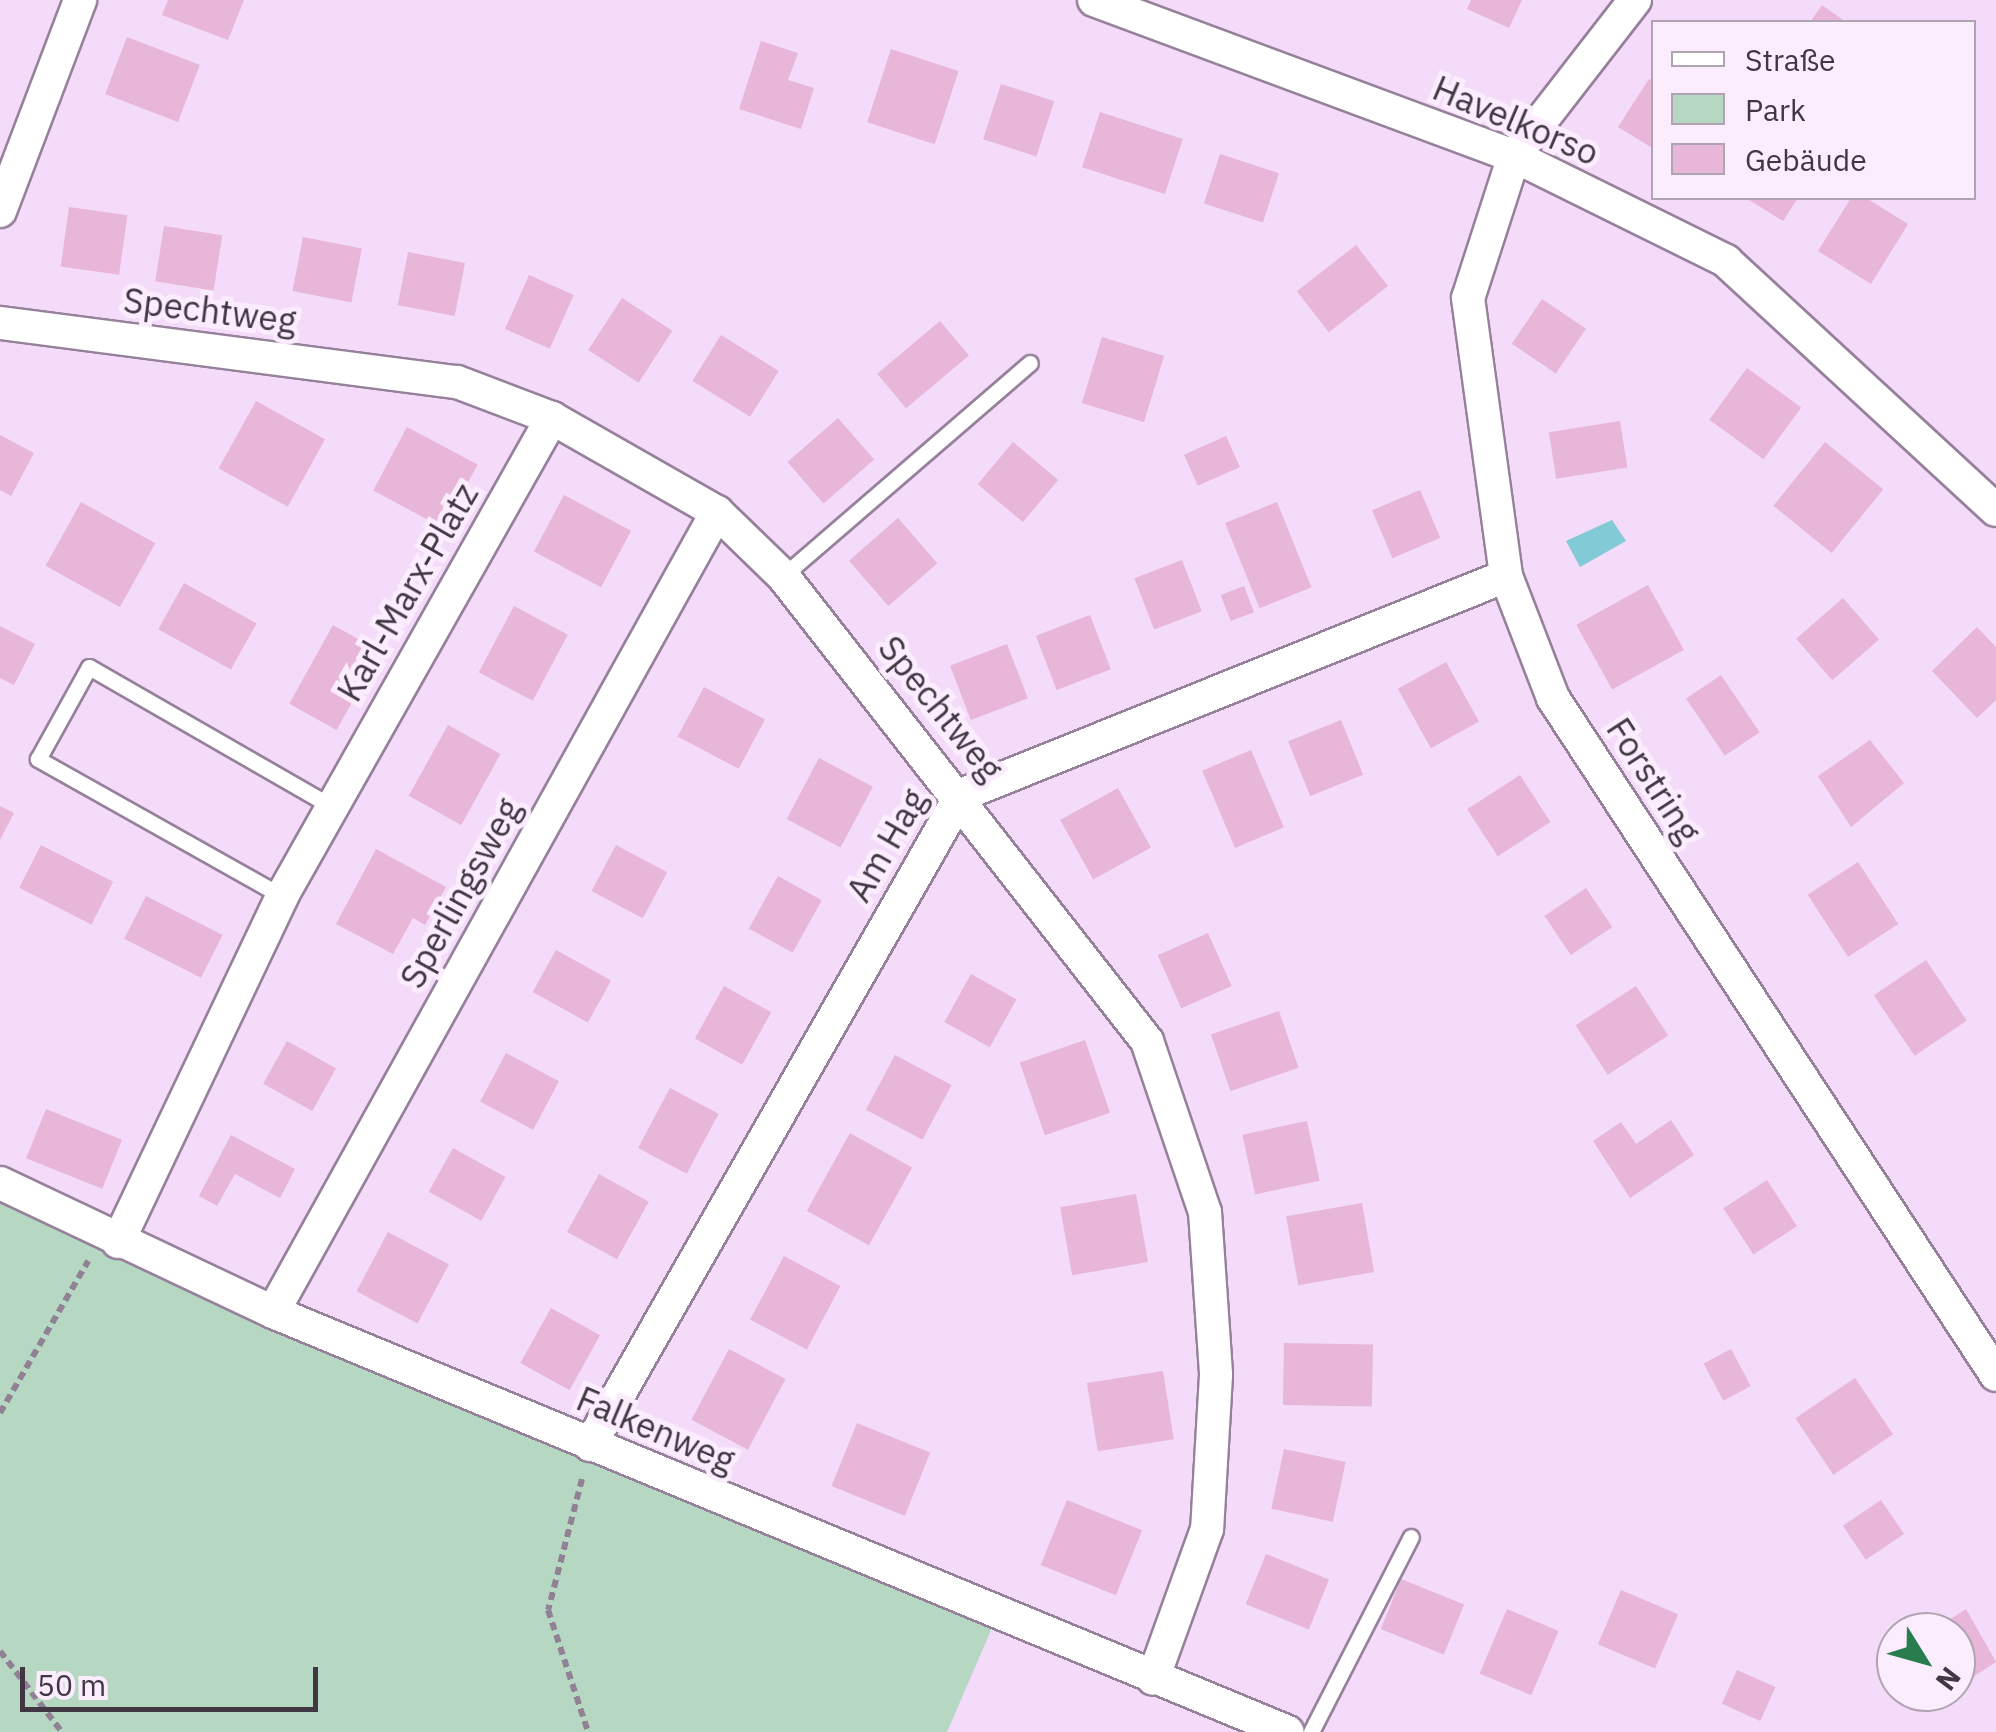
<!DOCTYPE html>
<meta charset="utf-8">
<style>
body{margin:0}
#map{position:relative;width:1996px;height:1732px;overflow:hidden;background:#f3dbf9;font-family:"IBM Plex Sans",sans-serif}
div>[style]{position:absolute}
.green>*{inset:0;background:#b6d7c2}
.water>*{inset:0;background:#83cad7}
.building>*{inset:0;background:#e7b6d9;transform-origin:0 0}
.path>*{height:6px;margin-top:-3px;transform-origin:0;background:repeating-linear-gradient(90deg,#918195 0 8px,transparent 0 13px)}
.roads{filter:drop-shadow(2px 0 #96819b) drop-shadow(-2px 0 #96819b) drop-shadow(0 2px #96819b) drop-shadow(0 -2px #96819b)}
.service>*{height:15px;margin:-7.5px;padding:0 7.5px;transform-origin:7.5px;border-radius:7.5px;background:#fff}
.minor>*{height:32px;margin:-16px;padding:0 16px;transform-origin:16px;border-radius:16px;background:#fff}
span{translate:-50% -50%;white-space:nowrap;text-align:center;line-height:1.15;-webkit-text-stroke:10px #fbecfe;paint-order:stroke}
.street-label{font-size:35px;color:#403742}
.legend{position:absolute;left:1651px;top:20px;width:325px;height:180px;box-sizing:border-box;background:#fbecfe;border:2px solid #b0a4b3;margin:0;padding:12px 18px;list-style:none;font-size:30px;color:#403742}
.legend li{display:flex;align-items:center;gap:20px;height:50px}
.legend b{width:50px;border:2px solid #b0a4b3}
.north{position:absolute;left:1876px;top:1612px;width:100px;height:100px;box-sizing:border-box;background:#fbecfe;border:2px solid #b0a4b3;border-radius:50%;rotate:127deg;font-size:28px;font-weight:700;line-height:40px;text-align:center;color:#403742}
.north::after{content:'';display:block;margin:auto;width:35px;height:45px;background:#297c4e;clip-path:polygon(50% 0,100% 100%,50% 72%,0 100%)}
.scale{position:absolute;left:20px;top:1667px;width:298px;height:45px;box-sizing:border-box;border:5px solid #403742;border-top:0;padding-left:12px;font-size:30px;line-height:35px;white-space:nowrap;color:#403742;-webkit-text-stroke:8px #fbecfe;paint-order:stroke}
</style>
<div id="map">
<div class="green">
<div style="clip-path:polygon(0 1183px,998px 1614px,947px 1732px,0 1732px)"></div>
</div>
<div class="water">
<div style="clip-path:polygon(1612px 520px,1626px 541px,1580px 567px,1566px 541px)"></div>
</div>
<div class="building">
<div style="clip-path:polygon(168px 0,244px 0,228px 40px,162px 15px)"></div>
<div style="clip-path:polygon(1471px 0,1522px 0,1509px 28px,1467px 9px)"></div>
<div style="clip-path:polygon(1822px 5px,1846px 22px,1810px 22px)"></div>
<div style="left:127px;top:37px;width:78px;height:61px;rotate:21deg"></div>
<div style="clip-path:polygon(761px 41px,798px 53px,788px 80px,814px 88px,801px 129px,739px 109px)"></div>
<div style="left:891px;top:49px;width:71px;height:77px;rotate:18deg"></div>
<div style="clip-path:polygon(1649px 79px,1654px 82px,1654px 149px,1618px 127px)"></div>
<div style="left:1001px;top:84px;width:56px;height:58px;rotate:18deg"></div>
<div style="left:1100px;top:112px;width:87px;height:58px;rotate:18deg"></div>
<div style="left:1220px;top:154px;width:62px;height:52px;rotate:18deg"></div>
<div style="clip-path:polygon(1746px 198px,1798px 198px,1783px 221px)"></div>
<div style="clip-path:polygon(1851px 198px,1866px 198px,1908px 224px,1871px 284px,1818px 251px)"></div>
<div style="left:69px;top:207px;width:59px;height:60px;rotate:8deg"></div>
<div style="left:164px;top:226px;width:59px;height:56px;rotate:9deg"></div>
<div style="left:303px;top:237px;width:60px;height:55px;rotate:11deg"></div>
<div style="left:1356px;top:245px;width:52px;height:75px;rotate:52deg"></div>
<div style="left:408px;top:252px;width:58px;height:54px;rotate:11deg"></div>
<div style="left:529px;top:275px;width:49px;height:59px;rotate:24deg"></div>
<div style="left:622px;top:298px;width:60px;height:62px;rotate:33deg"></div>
<div style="left:1542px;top:299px;width:53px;height:54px;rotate:34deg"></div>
<div style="left:940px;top:321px;width:45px;height:82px;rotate:50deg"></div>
<div style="left:721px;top:335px;width:68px;height:54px;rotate:32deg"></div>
<div style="left:1102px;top:337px;width:65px;height:69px;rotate:17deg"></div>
<div style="left:1747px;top:368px;width:67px;height:64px;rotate:36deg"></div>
<div style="left:256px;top:401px;width:79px;height:77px;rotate:29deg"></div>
<div style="left:838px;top:418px;width:55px;height:67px;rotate:49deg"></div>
<div style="left:1620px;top:421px;width:47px;height:72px;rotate:81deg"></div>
<div style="left:407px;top:427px;width:80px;height:72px;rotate:28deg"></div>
<div style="clip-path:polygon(0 435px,34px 453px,11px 496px,0 490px)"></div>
<div style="left:1226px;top:436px;width:34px;height:46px;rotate:66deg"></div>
<div style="left:1013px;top:442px;width:59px;height:55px;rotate:40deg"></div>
<div style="left:1825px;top:442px;width:75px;height:82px;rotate:39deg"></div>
<div style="left:1420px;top:490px;width:52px;height:52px;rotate:67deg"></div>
<div style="left:564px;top:495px;width:76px;height:64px;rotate:28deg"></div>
<div style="left:81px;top:502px;width:85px;height:73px;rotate:29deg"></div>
<div style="left:1277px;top:502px;width:92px;height:56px;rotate:68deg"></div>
<div style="left:898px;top:518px;width:60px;height:65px;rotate:49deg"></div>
<div style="left:1182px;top:560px;width:55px;height:51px;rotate:69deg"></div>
<div style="left:184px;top:583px;width:83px;height:53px;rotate:29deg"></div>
<div style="left:1648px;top:585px;width:74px;height:82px;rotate:61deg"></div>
<div style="left:1244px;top:586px;width:28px;height:25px;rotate:69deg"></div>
<div style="left:1843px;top:598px;width:55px;height:62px;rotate:49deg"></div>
<div style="left:514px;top:606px;width:61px;height:75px;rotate:28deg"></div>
<div style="left:1090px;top:615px;width:58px;height:58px;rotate:69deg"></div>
<div style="left:333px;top:625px;width:54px;height:90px;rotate:29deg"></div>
<div style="clip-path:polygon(0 626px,35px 644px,14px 685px,0 678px)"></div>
<div style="clip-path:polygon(1977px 627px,1996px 647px,1996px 700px,1977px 718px,1932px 671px)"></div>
<div style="left:1007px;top:644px;width:58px;height:61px;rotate:69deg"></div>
<div style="left:1446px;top:662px;width:68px;height:55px;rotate:61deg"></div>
<div style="left:1721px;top:675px;width:69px;height:42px;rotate:56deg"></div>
<div style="left:704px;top:687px;width:69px;height:56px;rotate:28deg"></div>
<div style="left:1341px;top:720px;width:59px;height:57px;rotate:68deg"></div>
<div style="left:448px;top:725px;width:60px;height:81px;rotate:29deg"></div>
<div style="clip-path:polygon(1870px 740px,1904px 783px,1851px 827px,1818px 776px)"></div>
<div style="left:1251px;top:750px;width:84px;height:53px;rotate:67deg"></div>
<div style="left:819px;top:758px;width:61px;height:69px;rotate:28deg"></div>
<div style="left:1520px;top:775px;width:56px;height:63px;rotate:57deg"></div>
<div style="left:1118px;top:788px;width:68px;height:66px;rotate:61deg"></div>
<div style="clip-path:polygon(0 806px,14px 813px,0 840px)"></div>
<div style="left:41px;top:845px;width:81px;height:48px;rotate:27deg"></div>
<div style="left:616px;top:845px;width:58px;height:52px;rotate:28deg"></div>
<div style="clip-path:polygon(376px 849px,446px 887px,425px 925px,413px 918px,393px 954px,336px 924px)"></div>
<div style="left:1858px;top:862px;width:74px;height:60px;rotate:57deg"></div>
<div style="left:778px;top:876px;width:50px;height:60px;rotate:29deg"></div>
<div style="left:1586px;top:888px;width:47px;height:50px;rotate:56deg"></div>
<div style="left:146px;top:896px;width:86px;height:48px;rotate:27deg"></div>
<div style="left:1208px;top:933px;width:58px;height:55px;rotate:66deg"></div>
<div style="left:556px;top:950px;width:63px;height:48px;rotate:29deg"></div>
<div style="left:1926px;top:960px;width:73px;height:63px;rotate:56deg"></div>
<div style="left:971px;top:974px;width:52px;height:55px;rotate:29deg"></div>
<div style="left:724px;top:986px;width:54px;height:60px;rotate:29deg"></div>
<div style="left:1636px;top:986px;width:59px;height:72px;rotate:57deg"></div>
<div style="left:1279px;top:1011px;width:60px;height:72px;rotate:71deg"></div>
<div style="left:1085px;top:1040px;width:77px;height:69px;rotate:71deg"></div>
<div style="left:287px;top:1041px;width:56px;height:49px;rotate:29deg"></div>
<div style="left:506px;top:1053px;width:60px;height:55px;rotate:28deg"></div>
<div style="left:895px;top:1055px;width:64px;height:62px;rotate:28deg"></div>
<div style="left:670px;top:1088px;width:55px;height:68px;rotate:28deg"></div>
<div style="left:46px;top:1109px;width:82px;height:53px;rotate:22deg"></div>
<div style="clip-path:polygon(1671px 1120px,1694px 1155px,1630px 1198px,1593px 1141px,1621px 1122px,1636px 1144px)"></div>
<div style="left:1307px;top:1121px;width:61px;height:66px;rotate:78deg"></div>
<div style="left:850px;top:1133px;width:71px;height:89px;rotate:29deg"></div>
<div style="clip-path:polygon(231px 1135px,295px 1169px,280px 1198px,235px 1174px,217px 1206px,199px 1196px)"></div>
<div style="left:453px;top:1148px;width:60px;height:50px;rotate:29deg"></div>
<div style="left:599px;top:1174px;width:57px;height:66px;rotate:29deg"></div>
<div style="left:1767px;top:1180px;width:55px;height:52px;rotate:57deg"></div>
<div style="left:1136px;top:1194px;width:69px;height:77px;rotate:80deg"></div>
<div style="left:1362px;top:1203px;width:70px;height:77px;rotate:80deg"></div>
<div style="left:388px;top:1232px;width:69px;height:67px;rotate:28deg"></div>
<div style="left:784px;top:1256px;width:64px;height:72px;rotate:28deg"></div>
<div style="left:551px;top:1308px;width:56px;height:63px;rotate:29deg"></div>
<div style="left:1284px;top:1343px;width:89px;height:62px;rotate:1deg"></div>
<div style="left:729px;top:1349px;width:64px;height:80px;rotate:28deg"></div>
<div style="left:1731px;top:1349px;width:42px;height:31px;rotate:62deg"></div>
<div style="left:1163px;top:1371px;width:69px;height:77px;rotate:81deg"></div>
<div style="left:1855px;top:1378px;width:68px;height:72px;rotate:56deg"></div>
<div style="left:857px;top:1423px;width:79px;height:68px;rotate:22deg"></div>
<div style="left:1284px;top:1449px;width:63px;height:61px;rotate:12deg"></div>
<div style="left:1067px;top:1500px;width:81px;height:70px;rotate:22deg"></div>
<div style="left:1881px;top:1500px;width:41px;height:46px;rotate:56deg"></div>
<div style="left:1266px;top:1554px;width:68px;height:54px;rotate:22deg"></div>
<div style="left:1401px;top:1579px;width:68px;height:54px;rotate:22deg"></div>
<div style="left:1621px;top:1590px;width:62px;height:59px;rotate:23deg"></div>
<div style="left:1507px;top:1609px;width:56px;height:70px;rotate:23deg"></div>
<div style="clip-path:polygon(1966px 1609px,1996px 1662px,1956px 1688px,1956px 1632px,1930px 1632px)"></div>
<div style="left:1737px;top:1670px;width:42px;height:37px;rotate:24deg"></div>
</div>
<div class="path">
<div style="left:0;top:1413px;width:176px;rotate:-59.9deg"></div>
<div style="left:582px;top:1479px;width:135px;rotate:104.5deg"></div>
<div style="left:548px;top:1610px;width:128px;rotate:71.8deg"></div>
<div style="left:0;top:1651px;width:102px;rotate:52.6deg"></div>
</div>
<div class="roads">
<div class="service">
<div style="left:783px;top:576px;width:326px;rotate:-40.8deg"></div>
<div style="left:282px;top:896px;width:280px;rotate:-150.7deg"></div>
<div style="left:38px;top:759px;width:105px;rotate:-61deg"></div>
<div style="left:89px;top:667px;width:279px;rotate:29.9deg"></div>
<div style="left:1311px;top:1732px;width:219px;rotate:-62.9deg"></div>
</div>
<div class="minor">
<div style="left:1094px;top:0;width:448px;rotate:20.4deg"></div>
<div style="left:1514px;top:156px;width:237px;rotate:26.3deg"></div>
<div style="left:1726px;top:261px;width:367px;rotate:42.7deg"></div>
<div style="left:1635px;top:0;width:197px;rotate:127.8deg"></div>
<div style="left:1514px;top:156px;width:149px;rotate:107.9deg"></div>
<div style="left:1468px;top:298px;width:281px;rotate:82.2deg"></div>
<div style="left:1506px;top:576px;width:131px;rotate:68.9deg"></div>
<div style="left:1553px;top:698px;width:809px;rotate:56.8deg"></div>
<div style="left:0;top:211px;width:226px;rotate:-69.2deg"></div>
<div style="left:0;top:323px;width:461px;rotate:7.4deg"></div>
<div style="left:457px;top:382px;width:102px;rotate:20.8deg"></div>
<div style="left:552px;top:418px;width:190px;rotate:29.7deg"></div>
<div style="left:717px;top:512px;width:92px;rotate:44.1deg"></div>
<div style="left:783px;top:576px;width:591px;rotate:51.95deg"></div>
<div style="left:1147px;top:1041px;width:181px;rotate:71.3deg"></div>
<div style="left:1205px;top:1212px;width:163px;rotate:86.1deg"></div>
<div style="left:1216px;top:1375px;width:154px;rotate:93.3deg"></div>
<div style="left:1207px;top:1529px;width:159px;rotate:109.8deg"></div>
<div style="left:0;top:1183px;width:302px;rotate:25.3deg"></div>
<div style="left:273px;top:1312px;width:1098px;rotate:22.48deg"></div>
<div style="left:118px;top:1242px;width:383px;rotate:-64.6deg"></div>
<div style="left:282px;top:896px;width:549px;rotate:-60.54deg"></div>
<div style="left:273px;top:1312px;width:915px;rotate:-60.97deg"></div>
<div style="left:590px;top:1445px;width:748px;rotate:-60.28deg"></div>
<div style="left:961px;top:795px;width:587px;rotate:-21.89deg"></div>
</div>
</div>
<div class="street-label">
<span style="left:1516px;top:120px;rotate:23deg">Havelkorso</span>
<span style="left:210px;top:310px;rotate:7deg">Spechtweg</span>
<span style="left:407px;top:592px;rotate:-60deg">Karl-Marx-Platz</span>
<span style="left:941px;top:708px;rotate:51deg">Spechtweg</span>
<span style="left:1654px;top:780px;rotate:57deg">Forstring</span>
<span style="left:886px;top:845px;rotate:-60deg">Am Hag</span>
<span style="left:460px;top:893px;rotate:-61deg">Sperlingsweg</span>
<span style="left:656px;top:1429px;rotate:23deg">Falkenweg</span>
</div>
<ul class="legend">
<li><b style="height:12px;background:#fff"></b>Straße</li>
<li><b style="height:28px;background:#b6d7c2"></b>Park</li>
<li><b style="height:28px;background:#e7b6d9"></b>Gebäude</li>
</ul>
<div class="north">N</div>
<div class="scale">50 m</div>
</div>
